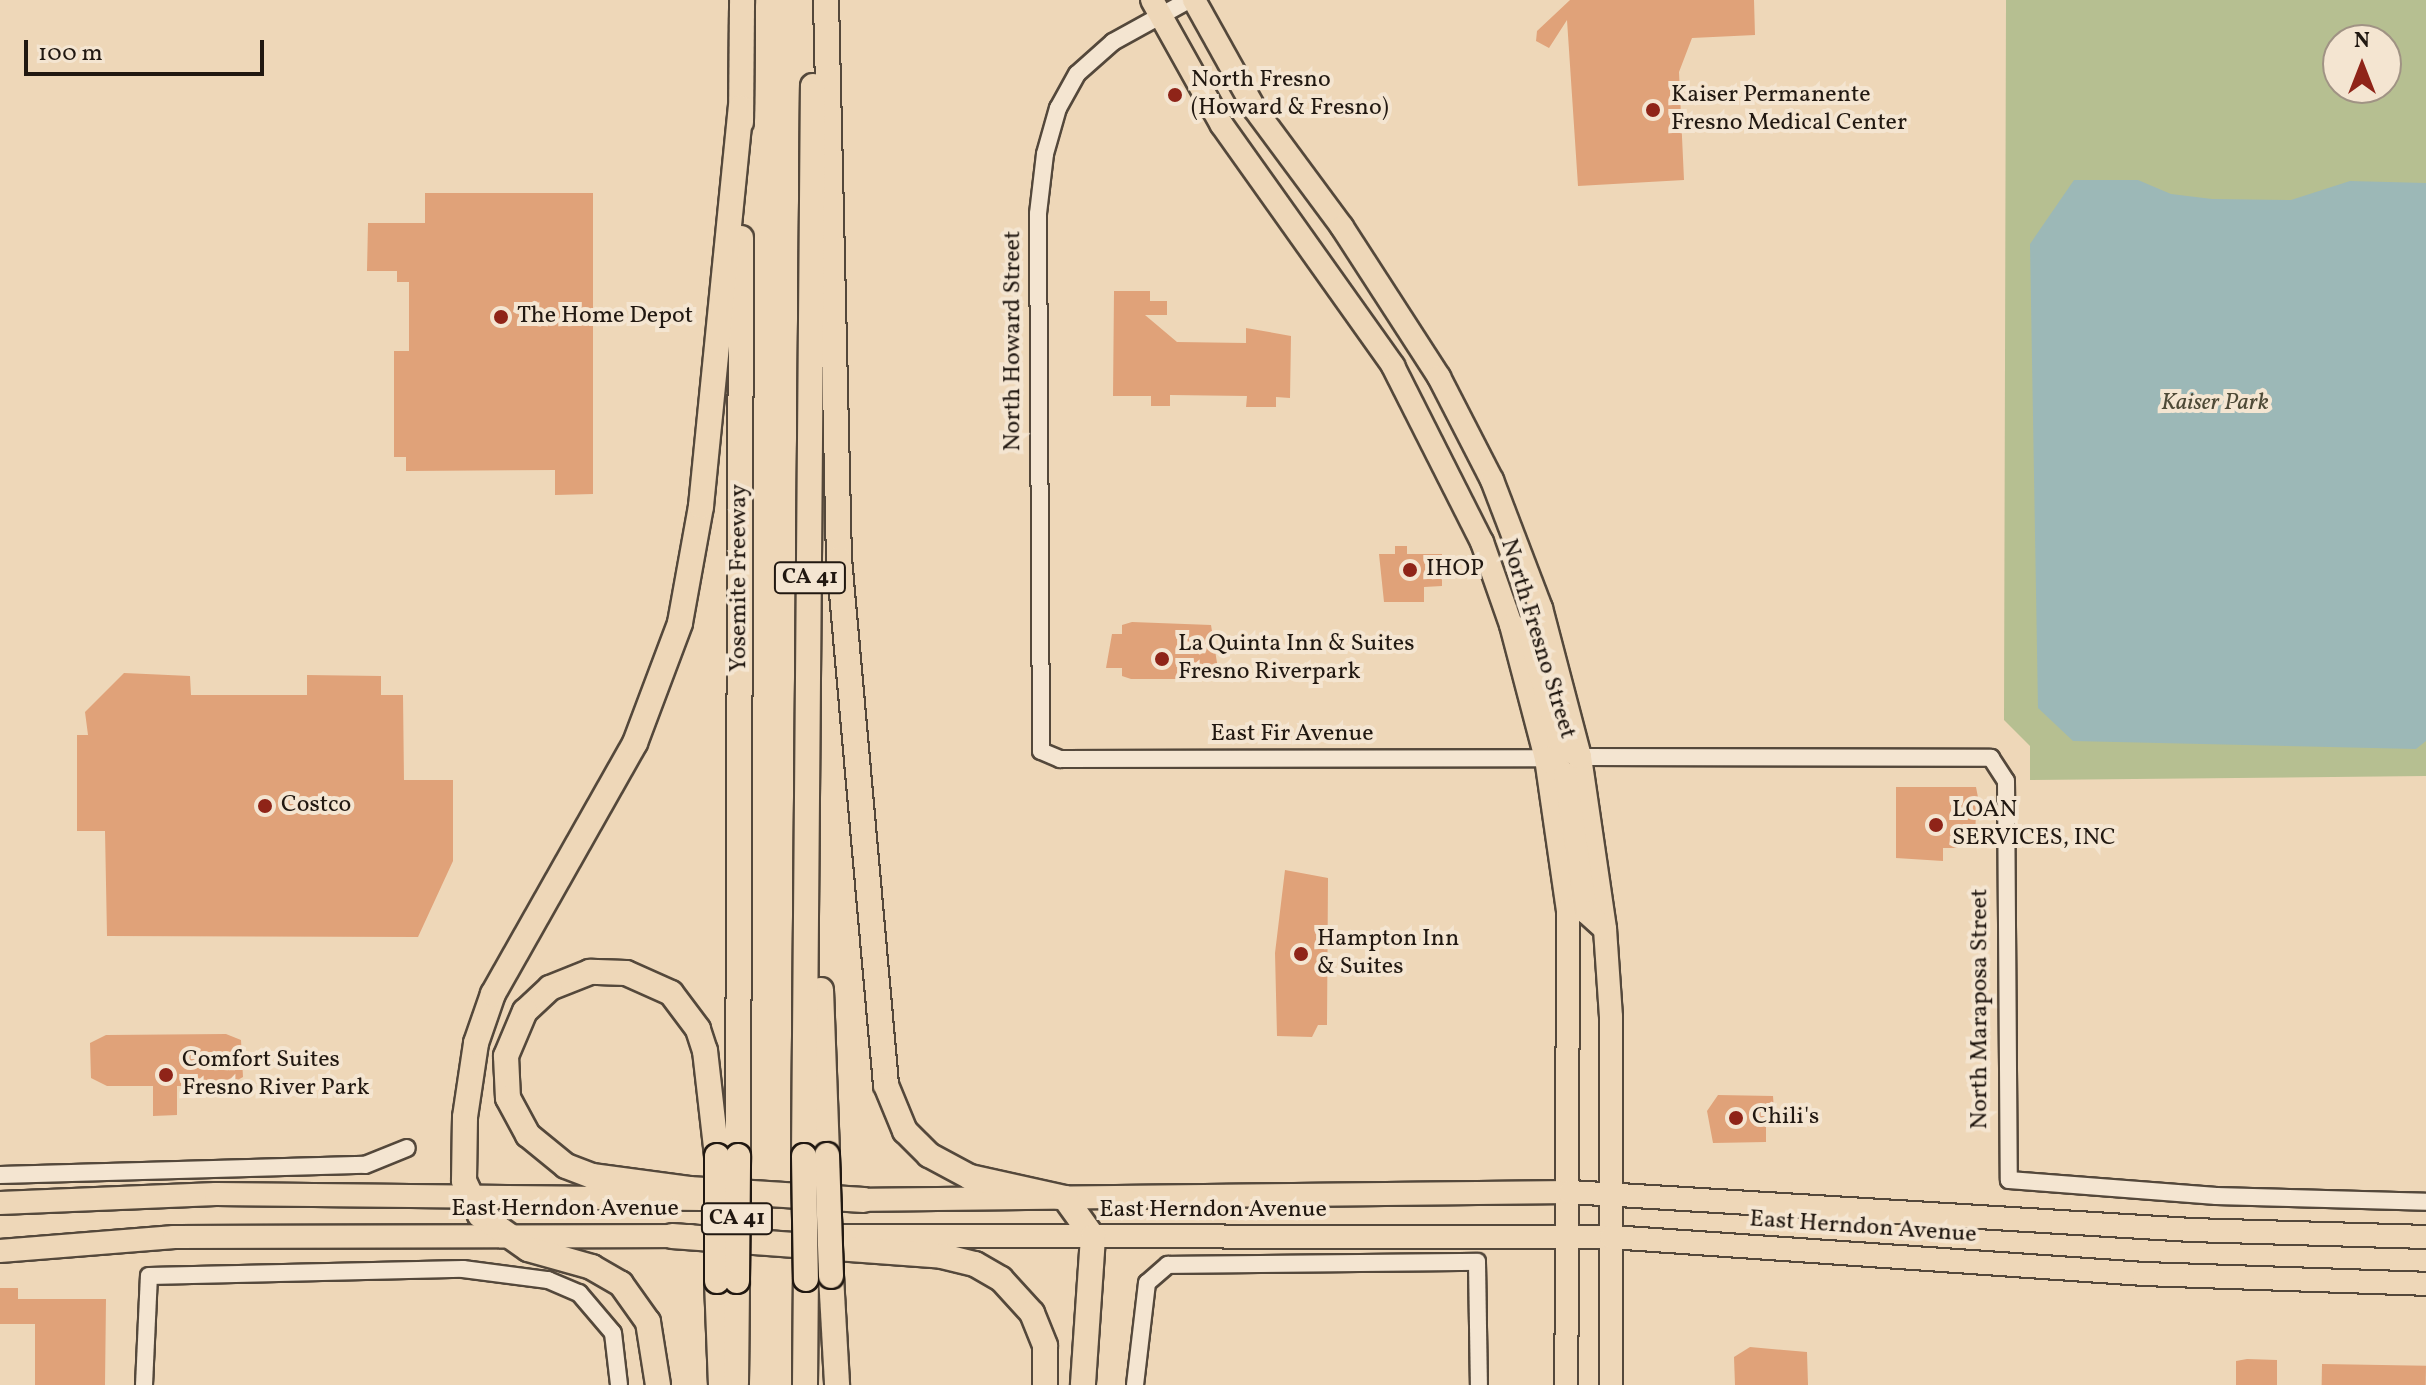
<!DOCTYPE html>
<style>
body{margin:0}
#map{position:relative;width:2426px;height:1385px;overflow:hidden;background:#eed7b8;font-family:Vollkorn,serif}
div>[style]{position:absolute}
.green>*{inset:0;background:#b6bf91}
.water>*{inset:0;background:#9cb8b7}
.building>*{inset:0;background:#e0a279;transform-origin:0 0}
.roads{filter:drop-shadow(2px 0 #54483b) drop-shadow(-2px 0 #54483b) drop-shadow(0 2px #54483b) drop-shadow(0 -2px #54483b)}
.minor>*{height:16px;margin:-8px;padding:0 8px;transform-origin:8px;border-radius:8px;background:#f4e5d1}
.major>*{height:22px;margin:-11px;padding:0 11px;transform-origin:11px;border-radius:11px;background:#eed7b8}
.highway>*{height:24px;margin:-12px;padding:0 12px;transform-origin:12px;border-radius:12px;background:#eed7b8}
.bridges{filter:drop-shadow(2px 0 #211811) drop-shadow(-2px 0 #211811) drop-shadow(0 2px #211811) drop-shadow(0 -2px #211811)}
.highway-bridge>*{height:24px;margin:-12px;padding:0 12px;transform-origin:12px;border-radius:12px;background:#eed7b8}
.dots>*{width:22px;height:22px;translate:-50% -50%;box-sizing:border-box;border:4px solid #f4e5d1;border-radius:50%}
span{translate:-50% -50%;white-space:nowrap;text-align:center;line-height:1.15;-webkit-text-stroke:8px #f4e5d1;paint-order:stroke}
.shield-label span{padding:2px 6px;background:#f4e5d1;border:2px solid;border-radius:6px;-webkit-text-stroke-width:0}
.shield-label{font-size:22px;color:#211811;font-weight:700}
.poi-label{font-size:24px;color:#211811}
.left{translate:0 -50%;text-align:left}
.street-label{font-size:24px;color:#211811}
.park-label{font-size:24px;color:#4e4a37;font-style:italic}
.north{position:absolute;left:2322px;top:24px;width:80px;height:80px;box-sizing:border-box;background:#f4e5d1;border:2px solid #a09384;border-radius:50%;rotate:0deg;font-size:22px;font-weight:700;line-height:32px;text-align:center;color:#211811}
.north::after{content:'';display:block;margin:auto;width:28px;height:36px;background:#8f2418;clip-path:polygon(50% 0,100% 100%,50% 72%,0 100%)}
.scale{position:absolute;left:24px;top:40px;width:240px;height:36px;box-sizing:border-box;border:4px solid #211811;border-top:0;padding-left:10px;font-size:24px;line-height:28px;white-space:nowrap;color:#211811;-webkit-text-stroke:6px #f4e5d1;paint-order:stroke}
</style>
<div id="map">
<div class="green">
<div style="clip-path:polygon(evenodd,2006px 0,2426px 0,2426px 776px,2030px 780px,2030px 746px,2004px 720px,2006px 0,2338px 40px,2386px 40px,2386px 88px,2338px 88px,2338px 40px)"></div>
</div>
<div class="water">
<div style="clip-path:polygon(2074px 180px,2138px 180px,2171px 194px,2212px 199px,2291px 200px,2350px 181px,2426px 183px,2426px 741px,2416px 749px,2073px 741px,2038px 708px,2030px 244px)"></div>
</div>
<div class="building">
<div style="clip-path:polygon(1570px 0,1754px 0,1755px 35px,1692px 38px,1679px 72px,1684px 180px,1578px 186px,1567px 20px,1549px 48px,1536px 41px,1537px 31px)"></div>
<div style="clip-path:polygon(425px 193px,593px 193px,593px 494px,555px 495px,555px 470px,406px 471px,406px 457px,394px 457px,394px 351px,409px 351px,409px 282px,397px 282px,397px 271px,367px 271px,368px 223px,425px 223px)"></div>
<div style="clip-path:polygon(1114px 291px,1150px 291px,1150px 301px,1167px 301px,1167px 315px,1145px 315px,1177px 342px,1246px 343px,1246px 328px,1291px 336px,1290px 398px,1276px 397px,1276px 407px,1246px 407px,1247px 396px,1170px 395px,1170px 406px,1151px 406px,1151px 396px,1113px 396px)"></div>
<div style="clip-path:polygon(1395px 546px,1407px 546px,1407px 554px,1442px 554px,1442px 586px,1424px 587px,1424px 602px,1384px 602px,1379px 554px,1395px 554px)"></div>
<div style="clip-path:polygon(1132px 622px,1211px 625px,1218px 669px,1212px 669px,1212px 679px,1131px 679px,1122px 676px,1122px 668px,1106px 668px,1112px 634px,1122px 634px,1122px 625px)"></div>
<div style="clip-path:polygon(124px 673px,190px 676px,191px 695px,307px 695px,307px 675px,381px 676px,381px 695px,403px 695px,404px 780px,453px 780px,453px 861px,418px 937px,107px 936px,105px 831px,77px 831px,77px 735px,88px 735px,85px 712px)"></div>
<div style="clip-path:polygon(1896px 787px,1976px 787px,1981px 813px,1976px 813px,1975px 837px,1958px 837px,1958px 848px,1943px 848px,1943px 861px,1896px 858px)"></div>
<div style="clip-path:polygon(1285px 870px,1328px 878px,1327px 1025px,1318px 1025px,1312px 1037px,1277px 1036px,1275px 953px)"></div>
<div style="clip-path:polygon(226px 1034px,241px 1040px,243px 1077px,227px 1086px,177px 1086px,177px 1115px,153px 1116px,153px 1086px,107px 1086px,91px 1078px,90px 1043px,106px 1035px)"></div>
<div style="clip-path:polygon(1718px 1095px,1773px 1096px,1774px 1110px,1766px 1110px,1766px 1142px,1713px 1143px,1707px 1111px)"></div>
<div style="clip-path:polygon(0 1288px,18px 1288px,18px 1299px,106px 1299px,105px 1385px,35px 1385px,35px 1324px,0 1324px)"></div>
<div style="clip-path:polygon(1750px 1347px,1807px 1352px,1808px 1385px,1735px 1385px,1734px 1357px)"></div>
<div style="clip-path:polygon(2247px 1359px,2277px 1360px,2277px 1385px,2236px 1385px,2236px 1361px)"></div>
<div style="left:2322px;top:1364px;width:104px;height:21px;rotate:1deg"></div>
</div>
<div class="roads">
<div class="minor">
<div style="left:1189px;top:0;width:87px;rotate:151.1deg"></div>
<div style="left:1113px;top:42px;width:48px;rotate:138.4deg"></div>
<div style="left:1077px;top:74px;width:39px;rotate:119deg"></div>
<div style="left:1058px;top:108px;width:48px;rotate:105.8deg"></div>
<div style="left:1045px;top:154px;width:60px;rotate:96.7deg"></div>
<div style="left:1038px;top:214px;width:537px;rotate:89.68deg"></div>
<div style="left:1041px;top:751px;width:21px;rotate:23deg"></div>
<div style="left:1060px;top:759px;width:486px;rotate:-0.1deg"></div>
<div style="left:1580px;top:757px;width:411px;rotate:0.1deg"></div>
<div style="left:1991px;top:758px;width:27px;rotate:57deg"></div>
<div style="left:2006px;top:781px;width:399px;rotate:89.6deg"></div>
<div style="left:2009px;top:1180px;width:208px;rotate:4.4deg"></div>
<div style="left:2216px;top:1196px;width:210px;rotate:1.6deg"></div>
<div style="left:0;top:1175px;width:365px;rotate:-1.6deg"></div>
<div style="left:365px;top:1165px;width:45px;rotate:-22deg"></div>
<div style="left:144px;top:1385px;width:109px;rotate:-87.4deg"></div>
<div style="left:149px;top:1276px;width:314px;rotate:-1.3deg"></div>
<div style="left:463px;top:1269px;width:86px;rotate:7.4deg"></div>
<div style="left:548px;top:1280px;width:34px;rotate:23deg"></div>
<div style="left:579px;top:1293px;width:52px;rotate:49.6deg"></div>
<div style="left:613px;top:1333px;width:52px;rotate:83.4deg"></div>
<div style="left:1135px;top:1385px;width:103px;rotate:-83.3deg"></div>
<div style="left:1147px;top:1283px;width:28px;rotate:-41deg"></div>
<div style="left:1168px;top:1265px;width:309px;rotate:-0.6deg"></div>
<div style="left:1477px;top:1262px;width:123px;rotate:89.1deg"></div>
</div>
<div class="major">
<div style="left:1152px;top:0;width:143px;rotate:60.8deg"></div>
<div style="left:1222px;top:125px;width:296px;rotate:54.6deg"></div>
<div style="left:1393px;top:366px;width:197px;rotate:63.2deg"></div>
<div style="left:1482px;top:542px;width:88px;rotate:70.7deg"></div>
<div style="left:1511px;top:625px;width:138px;rotate:75.3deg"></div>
<div style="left:1546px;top:758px;width:154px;rotate:81.8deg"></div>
<div style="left:1568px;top:910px;width:475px;rotate:90.2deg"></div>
<div style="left:1194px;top:0;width:124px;rotate:60.9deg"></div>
<div style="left:1254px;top:108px;width:148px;rotate:53.5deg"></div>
<div style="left:1342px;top:227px;width:179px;rotate:57.1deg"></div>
<div style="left:1439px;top:377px;width:116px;rotate:62.8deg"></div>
<div style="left:1492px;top:480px;width:137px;rotate:69.1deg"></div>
<div style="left:1541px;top:608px;width:154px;rotate:75.3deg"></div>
<div style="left:1580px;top:757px;width:174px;rotate:81.7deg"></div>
<div style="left:1605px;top:929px;width:88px;rotate:86.1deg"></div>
<div style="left:1611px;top:1017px;width:368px;rotate:90deg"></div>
<div style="left:1512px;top:625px;width:22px;rotate:34deg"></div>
<div style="left:1530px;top:637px;width:113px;rotate:74.1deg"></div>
<div style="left:1561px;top:746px;width:22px;rotate:30deg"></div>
<div style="left:1546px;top:758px;width:25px;rotate:40deg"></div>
<div style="left:1565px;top:774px;width:140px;rotate:81.3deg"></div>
<div style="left:1586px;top:912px;width:25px;rotate:42deg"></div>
<div style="left:849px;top:1200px;width:721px;rotate:-0.64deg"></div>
<div style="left:1570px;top:1192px;width:622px;rotate:3.5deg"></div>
<div style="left:2191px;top:1230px;width:235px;rotate:1.7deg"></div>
<div style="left:0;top:1203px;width:216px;rotate:-2.4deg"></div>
<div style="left:216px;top:1194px;width:486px;rotate:0.6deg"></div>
<div style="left:813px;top:1236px;width:798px;rotate:0.07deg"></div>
<div style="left:1611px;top:1237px;width:534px;rotate:3.97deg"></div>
<div style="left:2144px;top:1274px;width:282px;rotate:2deg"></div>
<div style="left:0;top:1251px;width:175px;rotate:-4.6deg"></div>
<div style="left:174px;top:1237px;width:516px;rotate:-0.11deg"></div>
</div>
<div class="highway">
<div style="left:826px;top:0;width:559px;rotate:88.67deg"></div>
<div style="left:839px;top:559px;width:528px;rotate:84.89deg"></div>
<div style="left:886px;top:1085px;width:50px;rotate:67.6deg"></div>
<div style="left:905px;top:1131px;width:34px;rotate:45deg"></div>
<div style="left:929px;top:1155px;width:47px;rotate:28.2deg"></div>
<div style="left:970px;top:1177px;width:97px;rotate:12.5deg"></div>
<div style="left:1065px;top:1198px;width:48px;rotate:54.3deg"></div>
<div style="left:1093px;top:1237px;width:148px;rotate:93.9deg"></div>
<div style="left:741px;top:122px;width:122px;rotate:-89.5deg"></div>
<div style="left:821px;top:990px;width:165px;rotate:87.9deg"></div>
<div style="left:717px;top:1156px;width:106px;rotate:-96.5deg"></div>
<div style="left:705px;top:1051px;width:23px;rotate:-108deg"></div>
<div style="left:698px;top:1029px;width:45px;rotate:-126.9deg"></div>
<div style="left:671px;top:993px;width:49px;rotate:-156deg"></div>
<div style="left:626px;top:973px;width:36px;rotate:-178deg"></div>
<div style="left:590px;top:972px;width:43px;rotate:158.2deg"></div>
<div style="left:550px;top:988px;width:34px;rotate:137deg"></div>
<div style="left:525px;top:1011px;width:49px;rotate:112.9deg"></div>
<div style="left:506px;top:1056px;width:42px;rotate:87.3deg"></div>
<div style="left:508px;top:1098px;width:42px;rotate:61.6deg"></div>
<div style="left:528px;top:1135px;width:49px;rotate:39.2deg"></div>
<div style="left:566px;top:1166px;width:28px;rotate:21deg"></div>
<div style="left:592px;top:1176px;width:98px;rotate:7.6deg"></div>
<div style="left:689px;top:1189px;width:175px;rotate:3.6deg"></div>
<div style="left:738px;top:1156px;width:918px;rotate:-89.81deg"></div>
<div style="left:804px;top:1156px;width:1070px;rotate:-89.52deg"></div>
<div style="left:672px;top:1236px;width:271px;rotate:4.2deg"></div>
<div style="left:942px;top:1256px;width:34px;rotate:14deg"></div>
<div style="left:975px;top:1264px;width:30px;rotate:30deg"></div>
<div style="left:1001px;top:1279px;width:46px;rotate:47.6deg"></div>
<div style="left:1032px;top:1313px;width:35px;rotate:68deg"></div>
<div style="left:1045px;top:1346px;width:39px;rotate:90deg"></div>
<div style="left:831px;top:1276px;width:109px;rotate:86.8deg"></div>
<div style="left:717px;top:1281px;width:104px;rotate:87.8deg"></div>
<div style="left:736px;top:1383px;width:102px;rotate:-89.4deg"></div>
<div style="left:658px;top:1385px;width:64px;rotate:-99deg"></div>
<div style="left:648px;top:1322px;width:47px;rotate:-125.4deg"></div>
<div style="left:621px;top:1284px;width:34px;rotate:-150deg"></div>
<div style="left:592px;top:1267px;width:66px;rotate:-164.3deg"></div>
<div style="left:528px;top:1249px;width:59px;rotate:-144.7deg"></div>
<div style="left:480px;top:1215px;width:38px;rotate:-115deg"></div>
<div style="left:464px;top:1181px;width:64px;rotate:-89.1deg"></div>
<div style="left:465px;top:1117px;width:75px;rotate:-81.5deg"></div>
<div style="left:476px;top:1043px;width:52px;rotate:-70.9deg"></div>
<div style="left:493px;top:994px;width:288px;rotate:-60.5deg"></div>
<div style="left:635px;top:743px;width:128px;rotate:-69.4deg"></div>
<div style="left:680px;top:623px;width:119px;rotate:-79.8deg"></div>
<div style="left:701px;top:506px;width:400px;rotate:-84.3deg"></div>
<div style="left:805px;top:1385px;width:106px;rotate:-89.5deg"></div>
</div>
</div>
<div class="bridges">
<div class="highway-bridge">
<div style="left:827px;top:1155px;width:121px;rotate:88.1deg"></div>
<div style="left:717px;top:1156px;width:125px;rotate:90deg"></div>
<div style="left:804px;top:1156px;width:123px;rotate:89.1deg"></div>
<div style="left:737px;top:1281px;width:125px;rotate:-89.5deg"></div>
</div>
</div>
<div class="dots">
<div style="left:1175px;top:95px;background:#8f2418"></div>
<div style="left:1653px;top:110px;background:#8f2418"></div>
<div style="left:501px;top:317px;background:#8f2418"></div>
<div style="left:1410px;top:570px;background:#8f2418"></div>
<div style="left:1162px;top:659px;background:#8f2418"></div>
<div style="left:265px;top:806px;background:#8f2418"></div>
<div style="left:1936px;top:825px;background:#8f2418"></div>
<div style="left:1301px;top:954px;background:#8f2418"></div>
<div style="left:166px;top:1075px;background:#8f2418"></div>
<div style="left:1736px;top:1118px;background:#8f2418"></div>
</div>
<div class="shield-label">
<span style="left:810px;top:578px">CA 41</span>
<span style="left:737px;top:1219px">CA 41</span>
</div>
<div class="poi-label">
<span class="left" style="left:1191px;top:95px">North Fresno<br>(Howard &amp; Fresno)</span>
<span class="left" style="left:1671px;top:110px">Kaiser Permanente<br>Fresno Medical Center</span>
<span class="left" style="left:517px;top:317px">The Home Depot</span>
<span class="left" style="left:1426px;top:570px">IHOP</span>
<span class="left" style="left:1178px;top:659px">La Quinta Inn &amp; Suites<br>Fresno Riverpark</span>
<span class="left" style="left:281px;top:806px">Costco</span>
<span class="left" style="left:1952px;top:825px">LOAN<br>SERVICES, INC</span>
<span class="left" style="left:1317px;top:954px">Hampton Inn<br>&amp; Suites</span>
<span class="left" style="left:182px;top:1075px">Comfort Suites<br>Fresno River Park</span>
<span class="left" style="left:1752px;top:1118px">Chili's</span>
</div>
<div class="street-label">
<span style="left:1014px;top:341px;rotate:-90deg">North Howard Street</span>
<span style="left:740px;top:578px;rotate:-90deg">Yosemite Freeway</span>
<span style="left:1537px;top:639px;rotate:73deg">North Fresno Street</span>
<span style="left:1292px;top:735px">East Fir Avenue</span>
<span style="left:1981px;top:1009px;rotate:-90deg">North Maraposa Street</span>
<span style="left:565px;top:1210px">East Herndon Avenue</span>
<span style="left:1213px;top:1211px">East Herndon Avenue</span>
<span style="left:1863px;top:1228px;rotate:4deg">East Herndon Avenue</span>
</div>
<div class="park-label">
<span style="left:2215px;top:404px">Kaiser Park</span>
</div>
<div class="north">N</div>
<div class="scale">100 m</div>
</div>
